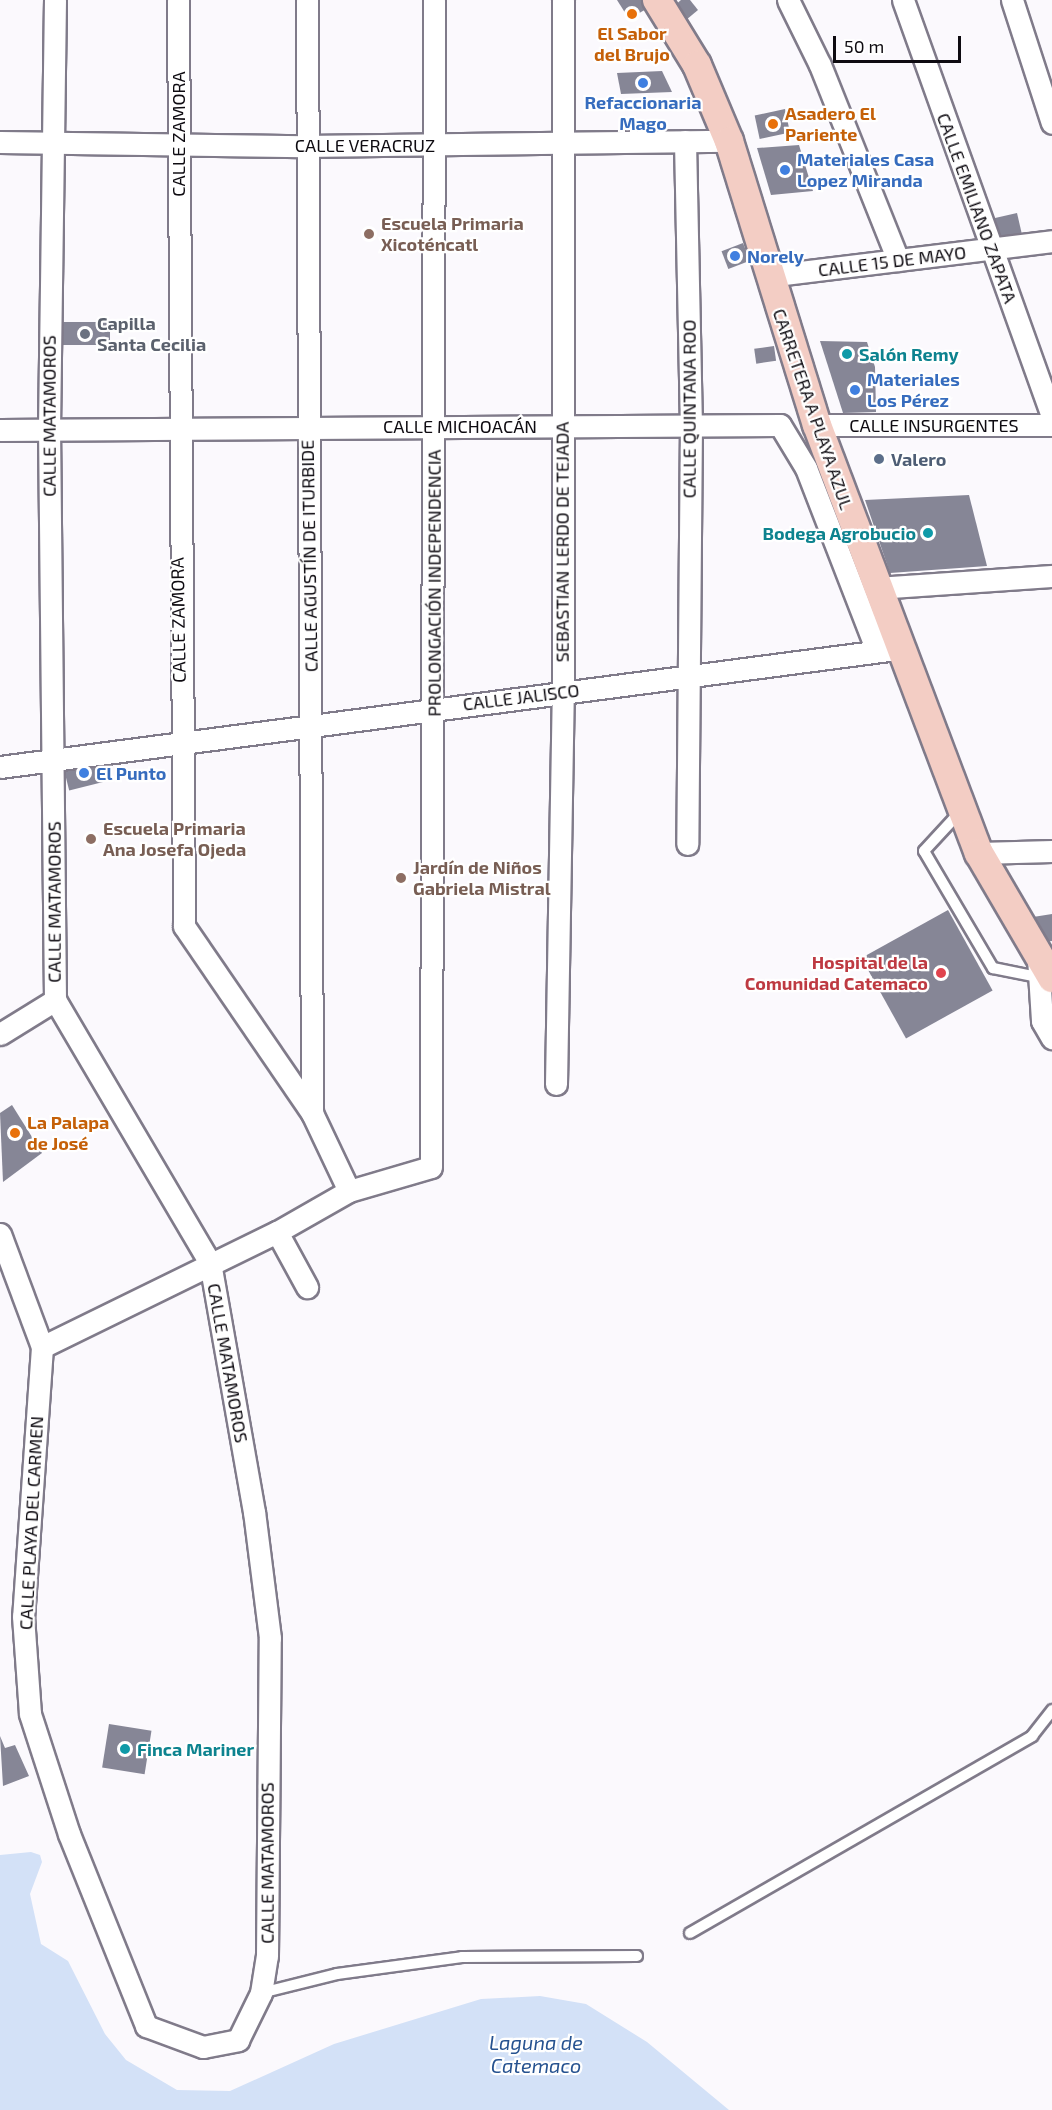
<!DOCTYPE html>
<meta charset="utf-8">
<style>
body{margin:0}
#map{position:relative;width:1052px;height:2110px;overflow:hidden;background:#fbf9fd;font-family:"Exo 2",sans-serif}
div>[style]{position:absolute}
.water>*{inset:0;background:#d3e1f7}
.building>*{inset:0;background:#868696;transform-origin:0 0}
.roads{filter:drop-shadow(2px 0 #807b8a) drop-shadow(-2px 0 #807b8a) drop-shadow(0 2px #807b8a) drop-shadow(0 -2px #807b8a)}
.lane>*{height:10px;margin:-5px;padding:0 5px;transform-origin:5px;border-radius:5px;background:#fff}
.street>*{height:21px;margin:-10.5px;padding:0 10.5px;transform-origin:10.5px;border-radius:10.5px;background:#fff}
.secondary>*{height:28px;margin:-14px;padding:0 14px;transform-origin:14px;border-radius:14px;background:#f3cdc4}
.dots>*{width:16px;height:16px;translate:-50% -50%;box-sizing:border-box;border:3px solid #fff;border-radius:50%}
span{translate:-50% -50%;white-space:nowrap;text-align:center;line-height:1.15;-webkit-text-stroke:4.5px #fff;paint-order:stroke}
.food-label{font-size:18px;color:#c56008;font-weight:700}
.left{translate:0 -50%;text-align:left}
.shop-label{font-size:18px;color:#366cbe;font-weight:700}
.street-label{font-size:18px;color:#0e0b11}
.education-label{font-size:18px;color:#785e54;font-weight:700}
.worship-label{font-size:18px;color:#5b616d;font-weight:700}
.culture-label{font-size:18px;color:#0d838f;font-weight:700}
.right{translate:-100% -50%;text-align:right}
.service-label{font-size:18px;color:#4e5e75;font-weight:700}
.health-label{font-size:18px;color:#be3a42;font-weight:700}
.water-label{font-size:20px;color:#265290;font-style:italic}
.scale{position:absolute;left:833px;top:36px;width:128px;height:27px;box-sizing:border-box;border:3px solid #0e0b11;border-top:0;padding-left:8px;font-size:18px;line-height:21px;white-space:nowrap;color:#0e0b11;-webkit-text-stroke:4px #fff;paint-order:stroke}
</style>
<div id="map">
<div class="water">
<div style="clip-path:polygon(31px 1852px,40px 1855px,42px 1862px,30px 1894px,41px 1944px,68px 1961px,105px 2034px,126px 2060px,177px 2090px,230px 2091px,334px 2044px,481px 1999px,540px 1996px,586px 2004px,647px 2042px,729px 2110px,0 2110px,0 1855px)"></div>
</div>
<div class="building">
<div style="clip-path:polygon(617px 0,643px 0,648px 8px,629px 19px)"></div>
<div style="clip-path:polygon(681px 0,690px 0,698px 10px,686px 20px,674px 6px)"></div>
<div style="clip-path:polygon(662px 71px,672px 92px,621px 94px,617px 73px)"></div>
<div style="left:785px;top:109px;width:24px;height:31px;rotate:78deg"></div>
<div style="clip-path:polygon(799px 145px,813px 191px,771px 195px,757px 148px)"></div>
<div style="left:1017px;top:213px;width:26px;height:27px;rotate:77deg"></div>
<div style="left:743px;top:243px;width:19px;height:23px;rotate:69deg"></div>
<div style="left:110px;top:322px;width:23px;height:50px;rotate:90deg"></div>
<div style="clip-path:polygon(820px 341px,867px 342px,875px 367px,876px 412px,843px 413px)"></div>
<div style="left:774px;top:346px;width:15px;height:20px;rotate:82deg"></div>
<div style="clip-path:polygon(969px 495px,987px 566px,890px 573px,865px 500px)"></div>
<div style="left:100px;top:757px;width:25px;height:38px;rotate:76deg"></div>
<div style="left:948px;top:910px;width:92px;height:99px;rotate:61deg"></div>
<div style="clip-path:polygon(1052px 914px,1052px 941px,1037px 943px,1033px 917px)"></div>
<div style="clip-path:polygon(12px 1105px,42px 1153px,3px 1182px,0 1113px)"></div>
<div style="left:109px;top:1724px;width:43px;height:44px;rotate:9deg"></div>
<div style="clip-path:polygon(0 1736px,5px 1748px,15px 1745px,29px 1776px,3px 1786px)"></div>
</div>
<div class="roads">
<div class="lane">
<div style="left:960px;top:812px;width:53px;rotate:132.7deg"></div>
<div style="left:924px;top:851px;width:136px;rotate:59.5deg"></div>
<div style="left:993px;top:968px;width:50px;rotate:11.5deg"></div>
<div style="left:690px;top:1933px;width:395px;rotate:-29.9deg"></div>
<div style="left:1032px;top:1736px;width:33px;rotate:-52deg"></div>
<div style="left:261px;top:1993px;width:78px;rotate:-14deg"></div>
<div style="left:337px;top:1974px;width:126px;rotate:-7.7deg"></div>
<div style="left:462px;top:1957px;width:175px;rotate:-0.3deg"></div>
</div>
<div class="street">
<div style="left:178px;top:0;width:926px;rotate:89.63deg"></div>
<div style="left:184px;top:926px;width:227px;rotate:55.6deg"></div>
<div style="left:312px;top:1113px;width:86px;rotate:64.6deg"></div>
<div style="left:307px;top:0;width:1113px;rotate:89.74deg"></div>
<div style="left:788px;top:0;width:72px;rotate:63.8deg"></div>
<div style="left:820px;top:65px;width:210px;rotate:68.2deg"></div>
<div style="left:903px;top:0;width:441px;rotate:70.3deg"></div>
<div style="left:1012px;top:0;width:129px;rotate:72deg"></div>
<div style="left:685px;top:141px;width:282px;rotate:88.8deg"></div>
<div style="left:691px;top:423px;width:421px;rotate:90.5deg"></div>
<div style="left:0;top:142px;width:304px;rotate:0.8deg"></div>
<div style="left:304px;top:146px;width:425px;rotate:-0.7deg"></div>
<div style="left:768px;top:276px;width:286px;rotate:-7deg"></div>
<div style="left:817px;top:425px;width:235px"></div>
<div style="left:0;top:430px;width:780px;rotate:-0.37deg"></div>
<div style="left:780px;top:425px;width:50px;rotate:58.8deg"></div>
<div style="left:806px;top:468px;width:196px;rotate:68.8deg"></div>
<div style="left:876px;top:588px;width:176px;rotate:-3.9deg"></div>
<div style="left:0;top:767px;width:897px;rotate:-7.5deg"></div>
<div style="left:979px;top:853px;width:73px;rotate:-1.6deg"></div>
<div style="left:1038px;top:957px;width:64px;rotate:86.4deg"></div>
<div style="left:1042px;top:1021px;width:20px;rotate:60deg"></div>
<div style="left:0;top:1034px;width:65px;rotate:-31.7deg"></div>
<div style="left:556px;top:1084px;width:392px;rotate:-89deg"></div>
<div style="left:563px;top:692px;width:692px;rotate:-90deg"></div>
<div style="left:277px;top:1232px;width:63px;rotate:61.4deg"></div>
<div style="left:0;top:1234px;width:121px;rotate:69.6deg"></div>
<div style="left:42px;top:1347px;width:270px;rotate:94deg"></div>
<div style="left:23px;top:1616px;width:98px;rotate:85.9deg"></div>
<div style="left:30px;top:1714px;width:126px;rotate:72deg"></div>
<div style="left:69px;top:1834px;width:207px;rotate:68.1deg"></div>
<div style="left:146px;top:2026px;width:61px;rotate:20.2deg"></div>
<div style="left:203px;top:2047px;width:36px;rotate:-11deg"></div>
<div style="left:238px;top:2040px;width:52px;rotate:-63.9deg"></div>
<div style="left:261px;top:1993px;width:37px;rotate:-81deg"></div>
<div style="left:267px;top:1956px;width:318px;rotate:-89.5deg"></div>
<div style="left:270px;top:1638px;width:127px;rotate:-97.2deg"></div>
<div style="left:254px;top:1512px;width:253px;rotate:-100deg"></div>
<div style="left:210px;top:1263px;width:305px;rotate:-120.5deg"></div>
<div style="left:55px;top:1000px;width:571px;rotate:-90.6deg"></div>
<div style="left:49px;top:429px;width:429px;rotate:-89.2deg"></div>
<div style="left:42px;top:1347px;width:262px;rotate:-26.1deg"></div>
<div style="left:277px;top:1232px;width:83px;rotate:-29.7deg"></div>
<div style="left:349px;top:1191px;width:85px;rotate:-16.3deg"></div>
<div style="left:431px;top:1167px;width:1167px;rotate:-89.85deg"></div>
</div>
<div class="secondary">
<div style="left:657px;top:0;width:76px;rotate:58.4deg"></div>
<div style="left:697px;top:65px;width:82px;rotate:67.2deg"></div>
<div style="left:729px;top:141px;width:297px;rotate:72.8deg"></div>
<div style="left:817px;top:425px;width:458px;rotate:69.3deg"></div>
<div style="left:979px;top:853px;width:145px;rotate:59.7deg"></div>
</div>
</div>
<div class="dots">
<div style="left:632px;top:14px;background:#e8710a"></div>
<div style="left:643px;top:83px;background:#3f7fe0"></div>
<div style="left:773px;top:124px;background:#e8710a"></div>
<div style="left:785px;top:170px;background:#3f7fe0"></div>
<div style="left:369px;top:234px;background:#8d6e63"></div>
<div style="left:735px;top:256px;background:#3f7fe0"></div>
<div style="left:85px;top:334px;background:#6b7280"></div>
<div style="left:847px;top:354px;background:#0f9aa8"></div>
<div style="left:855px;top:390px;background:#3f7fe0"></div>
<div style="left:879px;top:459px;background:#5c6f8a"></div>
<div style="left:928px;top:533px;background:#0f9aa8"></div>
<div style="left:84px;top:773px;background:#3f7fe0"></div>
<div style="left:91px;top:839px;background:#8d6e63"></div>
<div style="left:401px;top:878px;background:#8d6e63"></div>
<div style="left:941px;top:973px;background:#e0444e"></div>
<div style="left:15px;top:1133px;background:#e8710a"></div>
<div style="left:125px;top:1749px;background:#0f9aa8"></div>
</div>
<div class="food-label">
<span style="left:632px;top:44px">El Sabor<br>del Brujo</span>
<span class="left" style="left:785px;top:124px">Asadero El<br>Pariente</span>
<span class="left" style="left:27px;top:1133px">La Palapa<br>de José</span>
</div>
<div class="shop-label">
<span style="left:643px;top:113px">Refaccionaria<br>Mago</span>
<span class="left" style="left:797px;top:170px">Materiales Casa<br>Lopez Miranda</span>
<span class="left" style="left:747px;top:256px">Norely</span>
<span class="left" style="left:867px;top:390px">Materiales<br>Los Pérez</span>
<span class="left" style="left:96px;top:773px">El Punto</span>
</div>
<div class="street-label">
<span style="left:178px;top:134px;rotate:-90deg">CALLE ZAMORA</span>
<span style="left:365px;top:145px">CALLE VERACRUZ</span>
<span style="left:977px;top:208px;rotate:70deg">CALLE EMILIANO ZAPATA</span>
<span style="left:892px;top:261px;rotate:-7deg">CALLE 15 DE MAYO</span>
<span style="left:689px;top:409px;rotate:-90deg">CALLE QUINTANA ROO</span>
<span style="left:813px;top:409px;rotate:71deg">CARRETERA A PLAYA AZUL</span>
<span style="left:49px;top:416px;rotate:-90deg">CALLE MATAMOROS</span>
<span style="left:934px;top:425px">CALLE INSURGENTES</span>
<span style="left:460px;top:426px">CALLE MICHOACÁN</span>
<span style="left:562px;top:542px;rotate:-90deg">SEBASTIAN LERDO DE TEJADA</span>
<span style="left:309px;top:556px;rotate:-91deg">CALLE AGUSTÍN DE ITURBIDE</span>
<span style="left:434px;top:583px;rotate:-90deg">PROLONGACIÓN INDEPENDENCIA</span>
<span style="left:178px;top:620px;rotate:-91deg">CALLE ZAMORA</span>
<span style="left:521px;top:697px;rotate:-7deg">CALLE JALISCO</span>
<span style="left:54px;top:902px;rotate:-90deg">CALLE MATAMOROS</span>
<span style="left:228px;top:1363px;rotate:80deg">CALLE MATAMOROS</span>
<span style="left:31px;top:1523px;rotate:-87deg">CALLE PLAYA DEL CARMEN</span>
<span style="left:267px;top:1863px;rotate:-90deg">CALLE MATAMOROS</span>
</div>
<div class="education-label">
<span class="left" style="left:381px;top:234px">Escuela Primaria<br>Xicoténcatl</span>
<span class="left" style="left:103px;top:839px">Escuela Primaria<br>Ana Josefa Ojeda</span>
<span class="left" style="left:413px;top:878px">Jardín de Niños<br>Gabriela Mistral</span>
</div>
<div class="worship-label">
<span class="left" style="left:97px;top:334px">Capilla<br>Santa Cecilia</span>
</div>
<div class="culture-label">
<span class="left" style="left:859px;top:354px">Salón Remy</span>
<span class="right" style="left:916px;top:533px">Bodega Agrobucio</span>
<span class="left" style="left:137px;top:1749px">Finca Mariner</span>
</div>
<div class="service-label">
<span class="left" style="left:891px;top:459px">Valero</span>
</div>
<div class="health-label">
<span class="right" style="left:928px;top:973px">Hospital de la<br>Comunidad Catemaco</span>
</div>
<div class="water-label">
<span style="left:536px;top:2054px">Laguna de<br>Catemaco</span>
</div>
<div class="scale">50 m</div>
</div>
